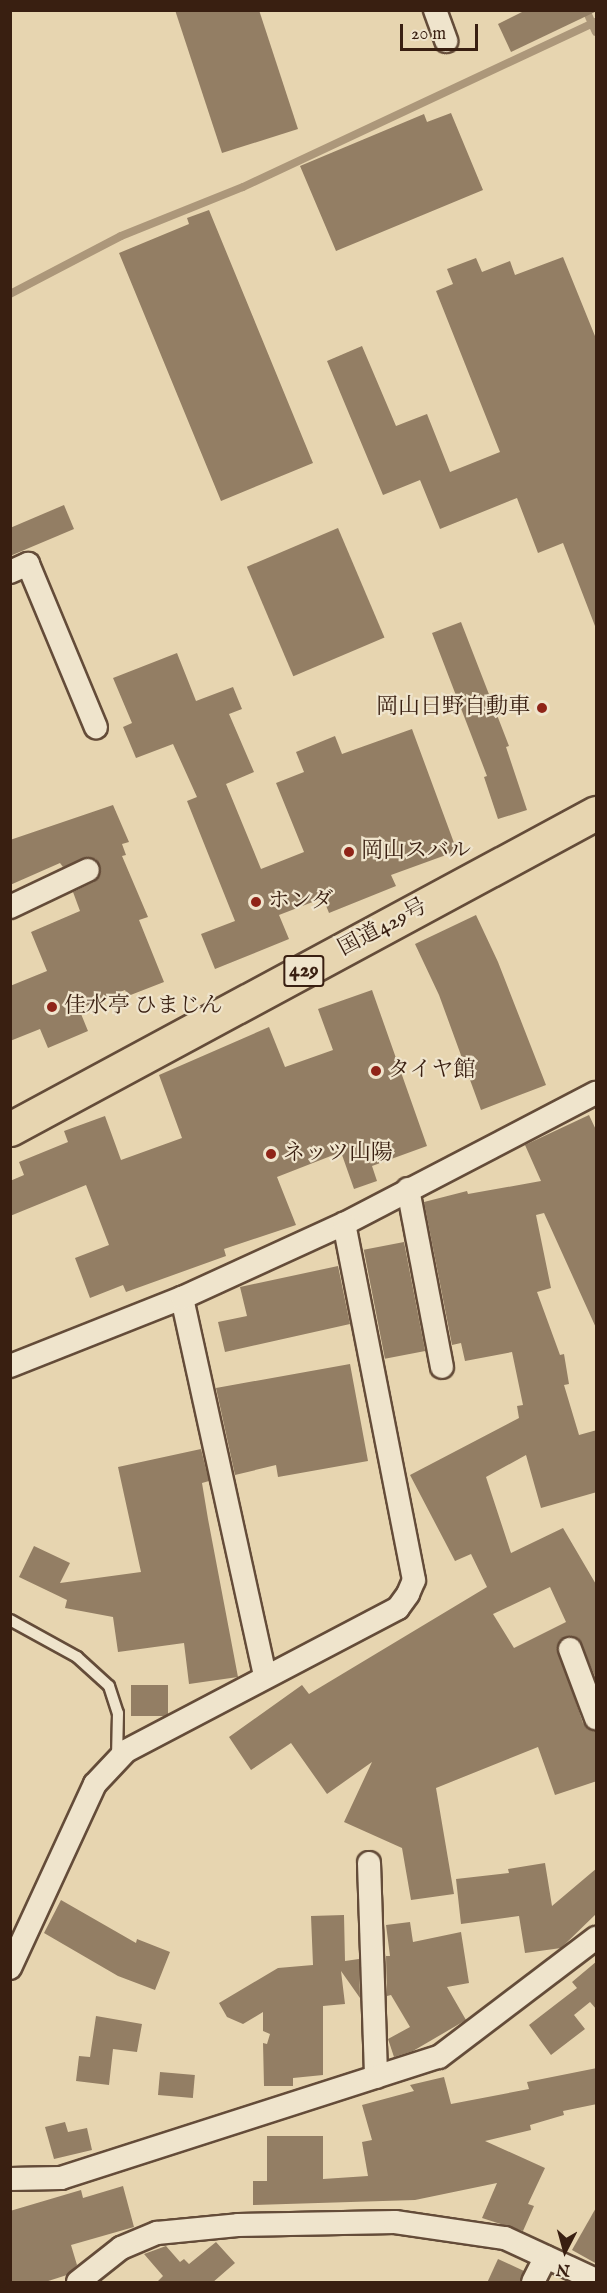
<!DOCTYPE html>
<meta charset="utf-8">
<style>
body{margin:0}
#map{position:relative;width:607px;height:2293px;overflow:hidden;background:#e7d5b0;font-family:"IM FELL English","Noto Serif JP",serif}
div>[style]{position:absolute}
.stream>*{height:8px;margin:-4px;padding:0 4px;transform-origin:4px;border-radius:4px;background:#ac977a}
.building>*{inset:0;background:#937e64;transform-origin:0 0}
.roads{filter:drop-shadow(2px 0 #644c39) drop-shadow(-2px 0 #644c39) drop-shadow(0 2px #644c39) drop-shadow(0 -2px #644c39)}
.service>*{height:10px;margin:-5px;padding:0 5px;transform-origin:5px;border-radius:5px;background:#efe4cc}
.minor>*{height:22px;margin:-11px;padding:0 11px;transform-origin:11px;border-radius:11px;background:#efe4cc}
.trunk>*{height:33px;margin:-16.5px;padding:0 16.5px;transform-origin:16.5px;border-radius:16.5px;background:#e7d5b0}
.dots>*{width:16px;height:16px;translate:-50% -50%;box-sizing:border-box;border:3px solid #efe4cc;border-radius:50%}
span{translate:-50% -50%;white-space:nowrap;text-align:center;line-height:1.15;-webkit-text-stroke:4.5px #efe4cc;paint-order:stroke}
.shield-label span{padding:2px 4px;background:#efe4cc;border:2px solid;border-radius:4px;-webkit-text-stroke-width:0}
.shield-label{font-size:21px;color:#391f11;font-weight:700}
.poi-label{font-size:22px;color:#391f11}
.right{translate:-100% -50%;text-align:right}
.left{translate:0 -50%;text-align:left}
.street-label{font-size:22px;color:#391f11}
.frame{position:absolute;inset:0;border:12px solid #391f11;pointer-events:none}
.north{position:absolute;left:535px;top:2221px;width:60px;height:60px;-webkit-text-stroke:4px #efe4cc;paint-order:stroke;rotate:186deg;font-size:16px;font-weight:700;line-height:24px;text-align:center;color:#391f11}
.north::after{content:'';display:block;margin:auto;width:21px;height:27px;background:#391f11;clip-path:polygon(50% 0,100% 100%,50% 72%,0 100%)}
.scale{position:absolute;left:400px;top:24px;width:78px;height:27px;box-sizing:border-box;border:3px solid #391f11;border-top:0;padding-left:8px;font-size:18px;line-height:21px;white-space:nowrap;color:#391f11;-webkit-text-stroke:4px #efe4cc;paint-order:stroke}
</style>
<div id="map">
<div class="stream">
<div style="left:586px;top:10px;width:24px;rotate:66deg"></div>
<div style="left:10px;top:294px;width:125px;rotate:-27.6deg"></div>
<div style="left:121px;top:236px;width:131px;rotate:-21.9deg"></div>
<div style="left:243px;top:187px;width:390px;rotate:-25.1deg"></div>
</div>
<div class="building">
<div style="clip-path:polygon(175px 10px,259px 10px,298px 129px,222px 153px)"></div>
<div style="clip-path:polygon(526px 10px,597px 10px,597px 11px,511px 52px,498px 24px)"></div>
<div style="clip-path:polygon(451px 113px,483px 190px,336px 251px,300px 166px,424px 114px,427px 122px)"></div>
<div style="clip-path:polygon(209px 210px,313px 463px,221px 501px,119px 253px,189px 224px,187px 218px)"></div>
<div style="clip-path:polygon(563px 257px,597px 341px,595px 626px,563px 543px,538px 553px,517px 498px,440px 529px,420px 480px,383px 495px,327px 361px,362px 346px,396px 426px,427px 414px,450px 472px,500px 452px,436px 291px,453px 284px,447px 269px,476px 258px,482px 272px,510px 261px,515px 275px)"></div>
<div style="clip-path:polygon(64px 505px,74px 529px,10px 556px,10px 528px)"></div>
<div style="left:338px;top:528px;width:119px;height:99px;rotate:67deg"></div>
<div style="clip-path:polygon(461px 622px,509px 746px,506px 747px,527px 810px,498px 819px,484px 777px,487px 776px,432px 633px)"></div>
<div style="clip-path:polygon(177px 653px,196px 701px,233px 687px,242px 709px,229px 714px,254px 772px,226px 784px,261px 869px,304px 852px,276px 783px,304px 772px,296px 752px,335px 736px,342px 754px,412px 729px,457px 851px,391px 875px,396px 886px,329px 913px,323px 898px,279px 915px,289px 939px,215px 969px,201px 934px,235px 921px,187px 801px,197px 797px,173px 744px,136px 758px,123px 727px,132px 723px,113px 678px)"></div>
<div style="clip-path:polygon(113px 805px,129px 842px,122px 844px,126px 855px,122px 856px,148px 917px,139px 920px,164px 982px,128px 996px,125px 990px,79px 1009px,88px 1031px,48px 1048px,40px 1029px,10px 1041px,10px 986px,47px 971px,31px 932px,80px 911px,73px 892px,94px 882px,101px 870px,96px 859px,88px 857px,63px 867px,60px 863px,10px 885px,10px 840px)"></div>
<div style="clip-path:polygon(476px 915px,498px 962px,546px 1085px,481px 1110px,439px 995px,415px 944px)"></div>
<div style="clip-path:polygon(372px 990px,427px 1146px,372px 1166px,377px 1181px,354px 1189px,341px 1152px,277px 1177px,296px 1225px,224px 1249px,226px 1256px,126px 1292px,123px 1285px,90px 1298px,75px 1258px,109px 1245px,86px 1185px,10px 1216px,10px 1181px,24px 1175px,19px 1162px,68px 1142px,64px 1131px,105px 1116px,121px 1160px,182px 1138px,159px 1075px,269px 1027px,285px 1067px,333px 1050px,318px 1009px)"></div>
<div style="clip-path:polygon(evenodd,589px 1115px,597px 1132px,597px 1330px,544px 1213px,536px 1215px,551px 1288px,537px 1292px,560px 1355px,564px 1354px,569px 1384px,564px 1385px,579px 1435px,597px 1430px,597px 1492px,541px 1508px,526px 1455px,486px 1477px,511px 1553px,563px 1528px,597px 1586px,597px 1681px,579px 1639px,566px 1636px,557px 1647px,583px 1723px,597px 1731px,597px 1781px,555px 1795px,538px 1747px,436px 1788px,454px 1894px,411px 1900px,402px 1848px,344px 1822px,372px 1762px,327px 1794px,291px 1743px,251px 1770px,229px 1737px,302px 1685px,309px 1694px,487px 1587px,471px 1554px,455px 1561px,410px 1475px,519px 1418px,517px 1406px,523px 1405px,512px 1352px,465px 1361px,461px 1343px,452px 1345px,424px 1202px,467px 1191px,468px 1194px,541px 1181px,525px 1145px,589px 1115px,550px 1587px,566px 1622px,514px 1648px,493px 1614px,550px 1587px)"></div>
<div style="left:404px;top:1242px;width:111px;height:41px;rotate:79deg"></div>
<div style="clip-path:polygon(338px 1266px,350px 1324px,225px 1352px,218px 1322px,247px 1316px,240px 1287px)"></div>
<div style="clip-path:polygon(350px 1364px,368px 1461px,278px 1477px,276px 1465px,235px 1475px,216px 1388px)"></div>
<div style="clip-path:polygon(201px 1449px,209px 1481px,202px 1483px,208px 1519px,238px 1677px,189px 1684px,184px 1643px,118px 1652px,113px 1617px,65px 1608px,67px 1600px,19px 1577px,34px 1546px,70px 1563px,60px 1583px,141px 1572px,118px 1467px)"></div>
<div style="left:131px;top:1685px;width:37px;height:31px"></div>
<div style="clip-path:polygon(545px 1863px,552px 1906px,597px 1868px,597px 1913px,561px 1948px,525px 1953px,519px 1916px,461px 1924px,456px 1879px,509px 1873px,508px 1869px)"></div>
<div style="clip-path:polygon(61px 1900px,136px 1943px,137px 1939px,170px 1952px,155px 1990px,118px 1976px,44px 1933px)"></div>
<div style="clip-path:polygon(344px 1915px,345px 1961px,359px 1959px,360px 1998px,341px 1971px,345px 2004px,323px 2006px,323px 2075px,293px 2078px,293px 2086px,264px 2086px,263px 2043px,267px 2044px,270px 2034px,263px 2031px,263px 2012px,243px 2024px,227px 2017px,219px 2003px,278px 1968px,313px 1965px,311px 1916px)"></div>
<div style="clip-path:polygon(410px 1922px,413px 1942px,461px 1932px,469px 1983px,447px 1987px,466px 2020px,413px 2051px,394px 2057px,388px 2039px,410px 2027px,391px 1995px,387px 1996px,386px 1956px,390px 1956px,386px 1925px)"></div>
<div style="clip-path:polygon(597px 1961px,597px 2010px,590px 2002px,574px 2015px,585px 2029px,551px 2055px,529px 2025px,577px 1988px,572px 1982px)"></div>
<div style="clip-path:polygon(96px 2016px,142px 2024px,137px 2052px,113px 2049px,109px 2085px,76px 2081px,79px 2056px,90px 2057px)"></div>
<div style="clip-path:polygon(597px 2068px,597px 2104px,563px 2111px,564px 2115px,530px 2125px,531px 2130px,485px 2141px,545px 2168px,528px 2204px,534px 2206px,523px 2231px,482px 2218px,497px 2183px,415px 2200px,253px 2205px,253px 2181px,267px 2181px,267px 2136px,323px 2136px,323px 2179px,368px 2176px,362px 2142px,372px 2140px,362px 2105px,414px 2091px,410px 2085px,444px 2077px,451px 2104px,529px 2089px,527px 2082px)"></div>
<div style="left:160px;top:2072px;width:35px;height:23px;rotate:5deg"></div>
<div style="clip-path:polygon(65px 2122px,68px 2132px,87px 2128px,92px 2150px,54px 2159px,45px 2127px)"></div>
<div style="clip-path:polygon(123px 2186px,134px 2227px,71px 2245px,77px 2265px,67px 2275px,42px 2283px,10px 2283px,10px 2211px,81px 2190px,83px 2198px)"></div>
<div style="clip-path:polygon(597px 2206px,597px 2264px,572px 2250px)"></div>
<div style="clip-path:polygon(216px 2242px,235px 2263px,212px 2283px,156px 2283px,163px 2276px,144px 2254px,166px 2246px,180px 2262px,184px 2259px,189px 2264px)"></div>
<div style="clip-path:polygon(498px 2259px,524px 2271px,520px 2283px,487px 2283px)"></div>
</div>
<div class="roads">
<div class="service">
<div style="left:10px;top:1620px;width:77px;rotate:28.9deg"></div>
<div style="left:77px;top:1657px;width:43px;rotate:42.2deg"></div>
<div style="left:109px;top:1686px;width:28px;rotate:72deg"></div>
<div style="left:118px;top:1713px;width:44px;rotate:91.3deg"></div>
</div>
<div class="minor">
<div style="left:435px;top:10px;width:33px;rotate:70deg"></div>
<div style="left:10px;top:572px;width:20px;rotate:-24deg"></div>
<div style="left:28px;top:564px;width:177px;rotate:67.4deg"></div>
<div style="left:10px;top:907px;width:86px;rotate:-25.4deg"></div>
<div style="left:408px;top:1189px;width:181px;rotate:79.2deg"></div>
<div style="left:182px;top:1298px;width:385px;rotate:77.6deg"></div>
<div style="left:10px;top:1366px;width:185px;rotate:-21.6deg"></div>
<div style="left:182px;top:1298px;width:178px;rotate:-24.6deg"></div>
<div style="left:344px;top:1224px;width:284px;rotate:-27.5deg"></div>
<div style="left:570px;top:1649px;width:74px;rotate:69.4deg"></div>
<div style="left:369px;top:1863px;width:214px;rotate:88.1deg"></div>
<div style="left:10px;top:1968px;width:203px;rotate:-65.2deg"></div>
<div style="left:95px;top:1784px;width:45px;rotate:-46.8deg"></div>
<div style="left:126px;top:1751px;width:307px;rotate:-27.7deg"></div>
<div style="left:398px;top:1608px;width:17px;rotate:-54deg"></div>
<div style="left:408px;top:1594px;width:15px;rotate:-67deg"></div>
<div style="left:414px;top:1580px;width:363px;rotate:-101.1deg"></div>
<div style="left:10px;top:2179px;width:51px;rotate:-1.1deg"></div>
<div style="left:61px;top:2178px;width:397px;rotate:-17.8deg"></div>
<div style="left:439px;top:2057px;width:197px;rotate:-37.2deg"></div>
<div style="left:78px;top:2282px;width:55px;rotate:-38.3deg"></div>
<div style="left:121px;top:2248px;width:39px;rotate:-23deg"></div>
<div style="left:157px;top:2233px;width:81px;rotate:-5.6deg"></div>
<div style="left:238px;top:2225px;width:157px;rotate:-1.1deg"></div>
<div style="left:395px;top:2222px;width:111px;rotate:8.3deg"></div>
<div style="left:505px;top:2238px;width:100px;rotate:24.8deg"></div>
<div style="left:533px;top:2282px;width:28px;rotate:-63deg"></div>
</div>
<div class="trunk">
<div style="left:10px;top:1129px;width:666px;rotate:-28.34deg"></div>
</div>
</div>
<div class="dots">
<div style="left:542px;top:708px;background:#8f2418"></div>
<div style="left:349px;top:852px;background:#8f2418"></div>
<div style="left:256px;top:902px;background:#8f2418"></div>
<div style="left:52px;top:1007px;background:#8f2418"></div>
<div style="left:376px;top:1071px;background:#8f2418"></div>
<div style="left:271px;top:1154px;background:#8f2418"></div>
</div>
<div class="shield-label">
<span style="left:304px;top:971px">429</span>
</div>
<div class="poi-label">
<span class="right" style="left:530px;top:708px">岡山日野自動車</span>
<span class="left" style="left:361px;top:852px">岡山スバル</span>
<span class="left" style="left:268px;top:902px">ホンダ</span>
<span class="left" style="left:64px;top:1007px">佳水亭 ひまじん</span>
<span class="left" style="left:388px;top:1071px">タイヤ館</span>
<span class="left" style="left:283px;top:1154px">ネッツ山陽</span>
</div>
<div class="street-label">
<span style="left:383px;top:928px;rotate:-28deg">国道429号</span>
</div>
<div class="frame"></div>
<div class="north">N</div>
<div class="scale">20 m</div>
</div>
